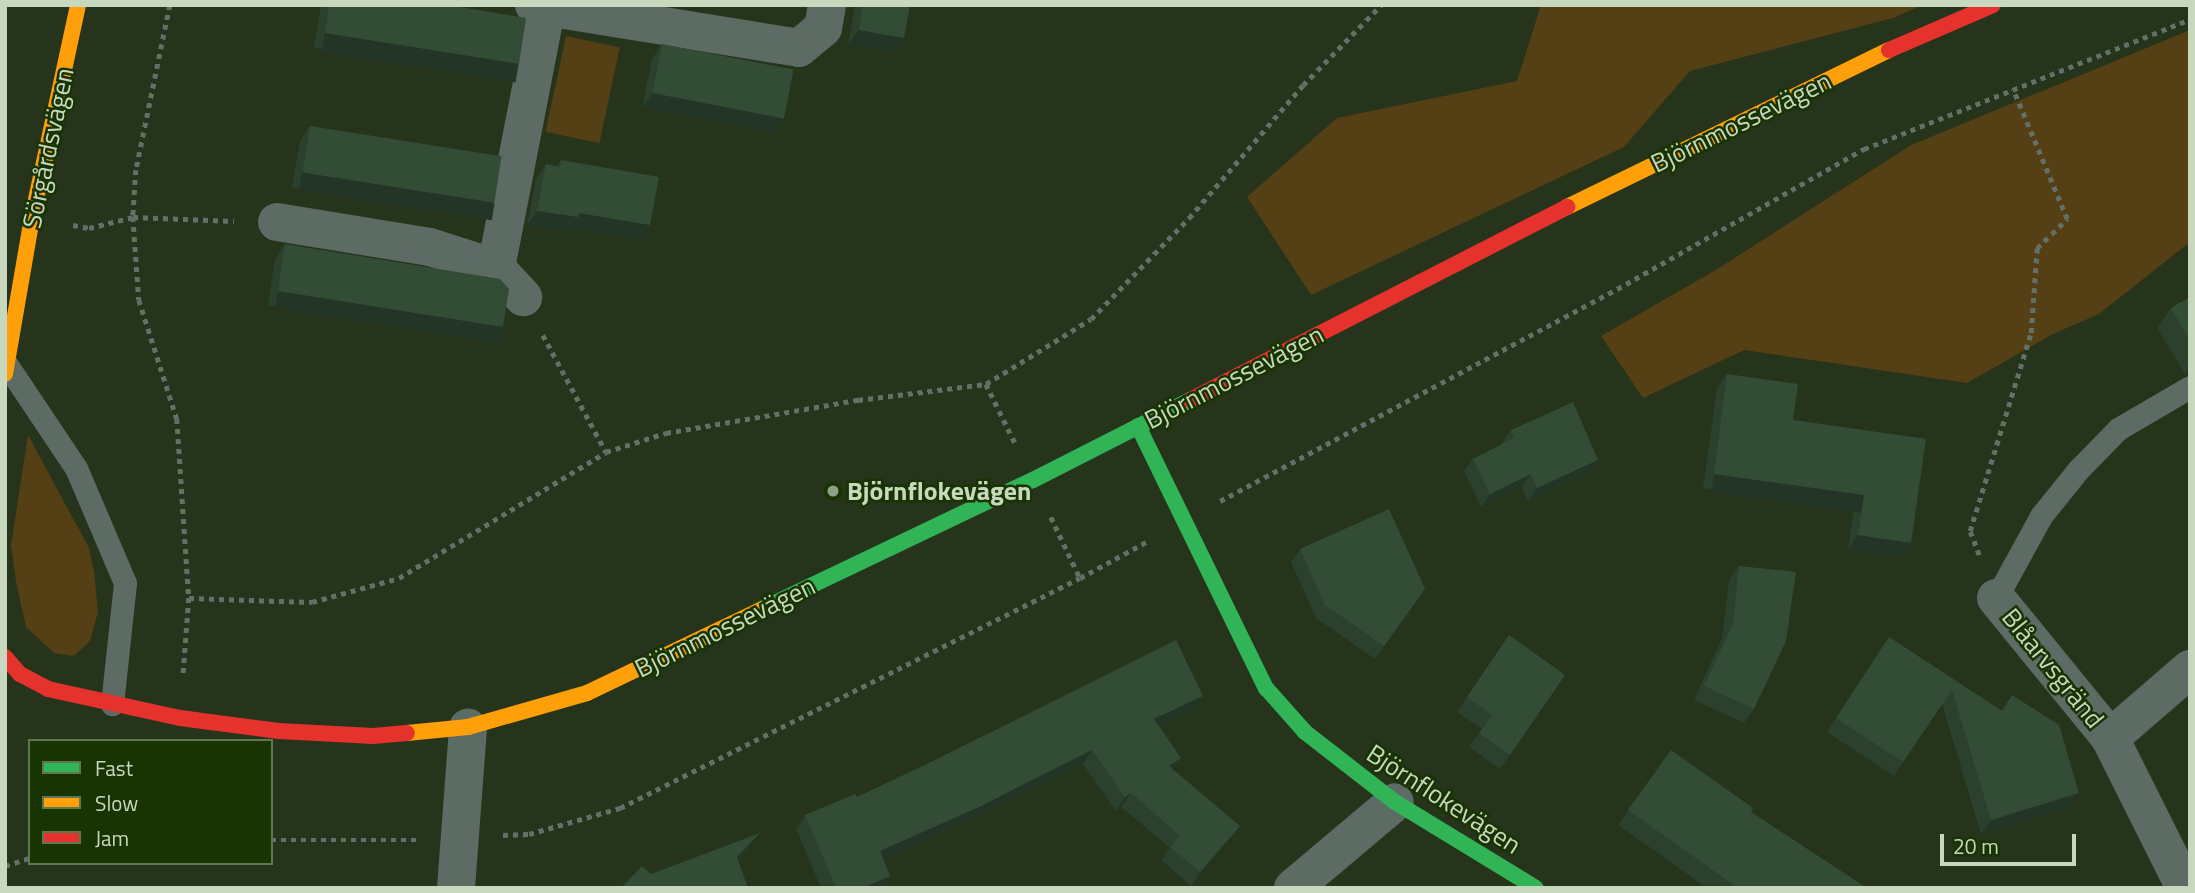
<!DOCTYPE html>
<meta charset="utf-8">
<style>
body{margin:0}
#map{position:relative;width:2195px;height:893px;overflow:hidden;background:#25341a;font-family:"Titillium Web",sans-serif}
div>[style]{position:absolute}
.green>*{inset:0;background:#553f14;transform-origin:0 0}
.path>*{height:4.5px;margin-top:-2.25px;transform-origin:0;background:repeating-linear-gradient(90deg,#637067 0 5px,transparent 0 10px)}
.lane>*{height:23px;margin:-11.5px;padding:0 11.5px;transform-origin:11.5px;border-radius:11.5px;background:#5c6b64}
.street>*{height:38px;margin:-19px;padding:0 19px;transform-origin:19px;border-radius:19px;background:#5c6b64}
.fast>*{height:16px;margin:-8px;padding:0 8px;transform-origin:8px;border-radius:8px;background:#30b455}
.slow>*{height:16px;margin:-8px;padding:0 8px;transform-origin:8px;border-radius:8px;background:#ff9f0a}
.jam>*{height:16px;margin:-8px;padding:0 8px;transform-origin:8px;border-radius:8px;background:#e5322d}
.wall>*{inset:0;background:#2b412e}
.shaded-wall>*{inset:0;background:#233526;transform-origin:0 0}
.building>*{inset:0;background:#324c36;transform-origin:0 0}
.dots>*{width:19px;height:19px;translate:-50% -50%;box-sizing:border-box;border:4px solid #193403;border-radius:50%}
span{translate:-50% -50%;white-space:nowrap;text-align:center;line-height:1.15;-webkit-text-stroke:5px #193403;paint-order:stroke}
.street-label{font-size:26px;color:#c7d8be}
.poi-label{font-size:26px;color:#c7d8be;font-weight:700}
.left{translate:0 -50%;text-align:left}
.frame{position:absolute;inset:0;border:7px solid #c7d8be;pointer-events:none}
.legend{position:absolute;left:28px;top:739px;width:245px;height:126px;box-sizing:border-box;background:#193403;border:2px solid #5f764e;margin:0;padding:9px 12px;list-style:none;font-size:21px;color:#c7d8be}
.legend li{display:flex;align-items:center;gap:14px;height:35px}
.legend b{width:35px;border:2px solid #5f764e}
.scale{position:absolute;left:1940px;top:834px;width:136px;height:32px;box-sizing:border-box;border:4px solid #c7d8be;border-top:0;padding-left:9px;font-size:21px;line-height:24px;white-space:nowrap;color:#c7d8be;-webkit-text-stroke:5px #193403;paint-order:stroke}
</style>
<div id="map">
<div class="green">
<div style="clip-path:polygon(1541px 5px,1923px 5px,1893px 18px,1690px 71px,1624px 147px,1311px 295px,1247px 197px,1337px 118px,1517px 81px)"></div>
<div style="clip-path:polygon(2190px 30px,2190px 242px,2099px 314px,2053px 334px,1967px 383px,1744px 350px,1643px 398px,1601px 336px,1719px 268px,1911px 145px)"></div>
<div style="left:566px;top:36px;width:55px;height:98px;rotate:12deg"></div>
<div style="clip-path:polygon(28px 435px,89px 548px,94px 572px,98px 612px,90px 641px,74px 656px,54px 653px,26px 627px,16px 582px,11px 545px)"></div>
</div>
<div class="path">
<div style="left:170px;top:5px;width:168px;rotate:101.6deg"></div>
<div style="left:136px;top:170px;width:47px;rotate:93.7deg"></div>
<div style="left:133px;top:217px;width:83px;rotate:85.9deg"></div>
<div style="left:139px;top:300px;width:125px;rotate:72.3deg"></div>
<div style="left:177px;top:419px;width:179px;rotate:86.2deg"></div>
<div style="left:189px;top:598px;width:79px;rotate:94.3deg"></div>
<div style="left:73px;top:225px;width:16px;rotate:11deg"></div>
<div style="left:89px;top:228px;width:45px;rotate:-14deg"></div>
<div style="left:133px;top:217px;width:101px;rotate:2.3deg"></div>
<div style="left:543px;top:335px;width:133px;rotate:61.7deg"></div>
<div style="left:986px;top:384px;width:66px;rotate:63.8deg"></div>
<div style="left:1220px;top:501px;width:460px;rotate:-28.1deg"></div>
<div style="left:1626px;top:284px;width:274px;rotate:-29.6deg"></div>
<div style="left:1864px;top:149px;width:351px;rotate:-21.7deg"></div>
<div style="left:1051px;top:517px;width:68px;rotate:64.6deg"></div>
<div style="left:1979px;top:555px;width:26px;rotate:-111deg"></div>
<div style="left:1970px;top:531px;width:207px;rotate:-72.9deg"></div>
<div style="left:2031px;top:333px;width:85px;rotate:-86deg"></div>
<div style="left:2037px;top:248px;width:42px;rotate:-44deg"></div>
<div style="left:2067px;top:219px;width:141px;rotate:-112.6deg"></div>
<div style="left:189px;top:598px;width:123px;rotate:1.9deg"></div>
<div style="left:312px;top:602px;width:90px;rotate:-15.4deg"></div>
<div style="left:399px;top:578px;width:242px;rotate:-31.3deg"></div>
<div style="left:606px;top:452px;width:63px;rotate:-17.6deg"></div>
<div style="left:666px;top:433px;width:195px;rotate:-9.8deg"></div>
<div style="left:858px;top:400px;width:129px;rotate:-7.1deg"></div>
<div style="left:986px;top:384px;width:123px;rotate:-31.8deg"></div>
<div style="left:1091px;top:319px;width:141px;rotate:-45.9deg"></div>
<div style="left:1189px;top:218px;width:175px;rotate:-49.4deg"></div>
<div style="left:1303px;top:85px;width:112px;rotate:-45.7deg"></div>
<div style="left:503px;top:835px;width:26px;rotate:-2deg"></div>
<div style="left:529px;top:834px;width:95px;rotate:-15.9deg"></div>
<div style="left:620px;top:808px;width:514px;rotate:-26.57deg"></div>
<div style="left:1080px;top:578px;width:77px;rotate:-28.6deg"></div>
<div style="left:271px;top:840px;width:146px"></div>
<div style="left:5px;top:866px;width:26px;rotate:-18deg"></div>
</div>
<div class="lane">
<div style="left:7px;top:365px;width:124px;rotate:56.2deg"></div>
<div style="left:76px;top:468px;width:125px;rotate:66.9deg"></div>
<div style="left:125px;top:583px;width:122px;rotate:96.1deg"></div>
<div style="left:1996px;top:598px;width:94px;rotate:-61.2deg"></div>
<div style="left:2041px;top:516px;width:59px;rotate:-51.2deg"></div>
<div style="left:2078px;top:470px;width:57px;rotate:-45.7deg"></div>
<div style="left:2118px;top:429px;width:83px;rotate:-30.3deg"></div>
</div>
<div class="street">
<div style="left:534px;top:5px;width:268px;rotate:9.2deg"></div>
<div style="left:799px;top:48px;width:31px;rotate:-40deg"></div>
<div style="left:823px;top:28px;width:23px;rotate:-80deg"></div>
<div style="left:277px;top:222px;width:155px;rotate:9.3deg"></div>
<div style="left:430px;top:247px;width:69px;rotate:17.7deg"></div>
<div style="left:496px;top:268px;width:40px;rotate:47deg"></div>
<div style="left:496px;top:268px;width:268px;rotate:-79deg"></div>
<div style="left:1996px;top:598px;width:181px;rotate:50.8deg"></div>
<div style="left:2110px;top:738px;width:168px;rotate:63.4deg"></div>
<div style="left:2110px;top:738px;width:106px;rotate:-40.8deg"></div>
<div style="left:456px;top:888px;width:161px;rotate:-85.7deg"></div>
<div style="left:1293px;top:888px;width:133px;rotate:-40.1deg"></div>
</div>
<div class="fast">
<div style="left:1138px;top:426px;width:292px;rotate:64deg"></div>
<div style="left:1266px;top:688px;width:59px;rotate:48.4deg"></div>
<div style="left:1305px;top:732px;width:114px;rotate:37.9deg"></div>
<div style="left:1395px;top:802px;width:165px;rotate:31.4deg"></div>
<div style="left:762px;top:609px;width:300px;rotate:-25.5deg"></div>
<div style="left:1033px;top:480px;width:176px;rotate:-27deg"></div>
</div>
<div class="slow">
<div style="left:1567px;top:207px;width:358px;rotate:-26deg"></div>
<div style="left:5px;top:374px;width:158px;rotate:-80.2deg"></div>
<div style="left:32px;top:218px;width:218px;rotate:-77.8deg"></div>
<div style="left:407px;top:733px;width:61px;rotate:-5.6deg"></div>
<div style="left:468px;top:727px;width:124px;rotate:-15.9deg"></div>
<div style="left:587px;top:693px;width:194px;rotate:-25.6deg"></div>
</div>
<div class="jam">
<div style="left:1889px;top:50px;width:113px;rotate:-23.4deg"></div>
<div style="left:1190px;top:400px;width:424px;rotate:-27.1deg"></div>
<div style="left:5px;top:657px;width:23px;rotate:49deg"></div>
<div style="left:20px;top:674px;width:32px;rotate:28deg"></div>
<div style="left:48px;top:689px;width:135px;rotate:12.4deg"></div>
<div style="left:180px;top:718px;width:100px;rotate:7.5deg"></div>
<div style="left:279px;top:731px;width:94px;rotate:3deg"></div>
<div style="left:373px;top:736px;width:34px;rotate:-5deg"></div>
</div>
<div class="wall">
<div style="clip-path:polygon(321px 5px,448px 5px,519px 64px,508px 78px,314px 48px)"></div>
<div style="clip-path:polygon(855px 5px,910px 5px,894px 53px,848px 44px)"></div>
<div style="clip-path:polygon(662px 44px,775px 132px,642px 107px,652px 59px)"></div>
<div style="clip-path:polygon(310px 126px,483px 218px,292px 187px,300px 141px)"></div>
<div style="clip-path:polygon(561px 160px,650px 225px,640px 240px,571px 228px,568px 232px,527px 225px,536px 179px,546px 164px,557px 166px)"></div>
<div style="clip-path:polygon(285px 244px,503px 327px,493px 341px,268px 305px,275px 259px)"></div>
<div style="clip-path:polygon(2190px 297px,2190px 374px,2185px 374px,2157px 328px,2171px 308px)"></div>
<div style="clip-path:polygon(1727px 374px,1793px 420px,1926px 439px,1901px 557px,1848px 549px,1854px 509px,1703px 488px,1717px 388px)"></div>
<div style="clip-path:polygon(1511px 430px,1590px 473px,1528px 501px,1522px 487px,1481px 507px,1464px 471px,1473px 459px,1502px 444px,1502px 443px)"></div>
<div style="clip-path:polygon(1300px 549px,1425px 589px,1375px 659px,1316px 618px,1291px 562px)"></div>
<div style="clip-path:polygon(1739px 566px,1754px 709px,1744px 723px,1694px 700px,1722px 638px,1729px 580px)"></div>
<div style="clip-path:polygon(1509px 635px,1565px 675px,1500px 769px,1469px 747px,1482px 729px,1457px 712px)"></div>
<div style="clip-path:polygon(1889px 637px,2002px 711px,2012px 695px,2079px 793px,2069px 807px,1981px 834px,1942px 704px,1894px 776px,1827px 732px)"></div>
<div style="clip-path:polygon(1194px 710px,1159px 726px,1181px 758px,1173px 770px,1240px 826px,1230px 839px,1191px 886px,1161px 860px,1170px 848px,1121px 807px,1116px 811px,1083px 764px,969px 820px,883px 859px,882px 888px,821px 888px,796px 829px,805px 815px,857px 797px)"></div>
<div style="clip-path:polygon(1671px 750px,1751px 812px,1867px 888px,1707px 888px,1618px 825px)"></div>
</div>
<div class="shaded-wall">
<div style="clip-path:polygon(764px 5px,780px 5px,779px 8px)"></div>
<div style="clip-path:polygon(859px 30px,904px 38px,894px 53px,848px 44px)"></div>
<div style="left:325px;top:33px;width:196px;height:19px;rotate:9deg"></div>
<div style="clip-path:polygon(653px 93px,785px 117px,775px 132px,642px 107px)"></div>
<div style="left:302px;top:172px;width:195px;height:18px;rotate:9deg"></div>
<div style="clip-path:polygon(537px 211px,579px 213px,650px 225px,640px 240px,571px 228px,568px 232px,527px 225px)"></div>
<div style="left:278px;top:291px;width:228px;height:17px;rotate:9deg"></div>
<div style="clip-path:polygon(2190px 367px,2190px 374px,2185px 374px)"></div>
<div style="clip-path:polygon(1598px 460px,1590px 473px,1528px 501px,1537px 488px)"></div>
<div style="clip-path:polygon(1531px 474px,1522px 487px,1481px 507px,1490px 494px)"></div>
<div style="left:1714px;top:474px;width:151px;height:18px;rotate:8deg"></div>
<div style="clip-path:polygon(1858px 535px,1911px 543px,1901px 557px,1848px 549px)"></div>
<div style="clip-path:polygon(1203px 696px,1194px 710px,1145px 733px,1154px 719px)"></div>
<div style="clip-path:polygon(1092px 750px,1083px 764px,969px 820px,870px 865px,880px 851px)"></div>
<div style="clip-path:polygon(1181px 758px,1172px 772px,1169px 766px)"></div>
<div style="clip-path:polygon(1131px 793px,1121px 807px,1116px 811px,1125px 797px)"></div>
<div style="clip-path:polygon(2079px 793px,2069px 807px,1981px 834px,1991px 820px)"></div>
<div style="clip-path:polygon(1240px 826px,1230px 839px,1191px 886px,1200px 872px)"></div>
<div style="clip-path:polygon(760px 833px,748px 850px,725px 874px,737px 857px)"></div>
<div style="clip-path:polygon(890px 876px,882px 888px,863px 888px)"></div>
</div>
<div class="building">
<div style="clip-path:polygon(329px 5px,448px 5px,526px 18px,519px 64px,325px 33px)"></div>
<div style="clip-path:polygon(863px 5px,910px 5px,904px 38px,859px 30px)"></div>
<div style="left:662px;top:44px;width:134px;height:50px;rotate:11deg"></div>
<div style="left:310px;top:126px;width:194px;height:47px;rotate:9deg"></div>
<div style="clip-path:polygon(561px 160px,659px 177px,650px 225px,579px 213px,578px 217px,537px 211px,546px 164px,560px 167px)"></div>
<div style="clip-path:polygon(285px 244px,500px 279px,509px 289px,503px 327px,278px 291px)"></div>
<div style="clip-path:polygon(2190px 297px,2190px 340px,2171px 308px)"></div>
<div style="clip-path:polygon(1727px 374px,1798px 384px,1793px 420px,1926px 439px,1911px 543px,1858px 535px,1864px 495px,1714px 474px)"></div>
<div style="clip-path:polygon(1573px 402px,1598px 460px,1537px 488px,1531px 474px,1490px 494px,1473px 459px,1514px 438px,1511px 430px)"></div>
<div style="clip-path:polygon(1389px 509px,1425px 589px,1384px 646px,1325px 605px,1300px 549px)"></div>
<div style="clip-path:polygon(1739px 566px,1796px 572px,1786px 641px,1754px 709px,1704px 686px,1733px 624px)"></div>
<div style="clip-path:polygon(1509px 635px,1565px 675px,1510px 755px,1479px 733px,1492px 715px,1467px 697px)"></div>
<div style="clip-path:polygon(1889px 637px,2002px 711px,2012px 695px,2059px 725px,2079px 793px,1991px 820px,1952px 690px,1903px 762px,1836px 718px)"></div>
<div style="clip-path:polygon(1176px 640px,1203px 696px,1154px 719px,1181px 758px,1169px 766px,1240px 826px,1200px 872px,1170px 847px,1180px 836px,1131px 793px,1125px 797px,1092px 750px,979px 807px,880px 851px,890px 876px,863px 888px,836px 888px,805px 815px,855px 794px,857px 797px,933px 761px)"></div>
<div style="clip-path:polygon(1671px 750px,1753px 808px,1751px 812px,1867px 888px,1738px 888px,1628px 810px)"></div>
<div style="clip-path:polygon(760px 833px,737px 857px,748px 888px,621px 888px,642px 866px,651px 874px)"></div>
</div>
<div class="dots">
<div style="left:833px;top:491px;background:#8e9f85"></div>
</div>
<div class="street-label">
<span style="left:1741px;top:122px;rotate:-26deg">Björnmossevägen</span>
<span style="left:48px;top:148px;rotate:-78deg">Sörgårdsvägen</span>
<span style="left:1234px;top:377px;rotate:-27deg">Björnmossevägen</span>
<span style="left:725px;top:627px;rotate:-26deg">Björnmossevägen</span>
<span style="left:2053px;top:668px;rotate:51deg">Blåarvsgränd</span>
<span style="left:1444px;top:799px;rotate:33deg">Björnflokevägen</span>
</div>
<div class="poi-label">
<span class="left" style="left:847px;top:491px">Björnflokevägen</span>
</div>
<div class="frame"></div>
<ul class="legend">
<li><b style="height:9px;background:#30b455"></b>Fast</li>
<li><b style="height:9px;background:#ff9f0a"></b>Slow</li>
<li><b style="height:9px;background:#e5322d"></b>Jam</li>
</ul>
<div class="scale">20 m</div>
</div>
